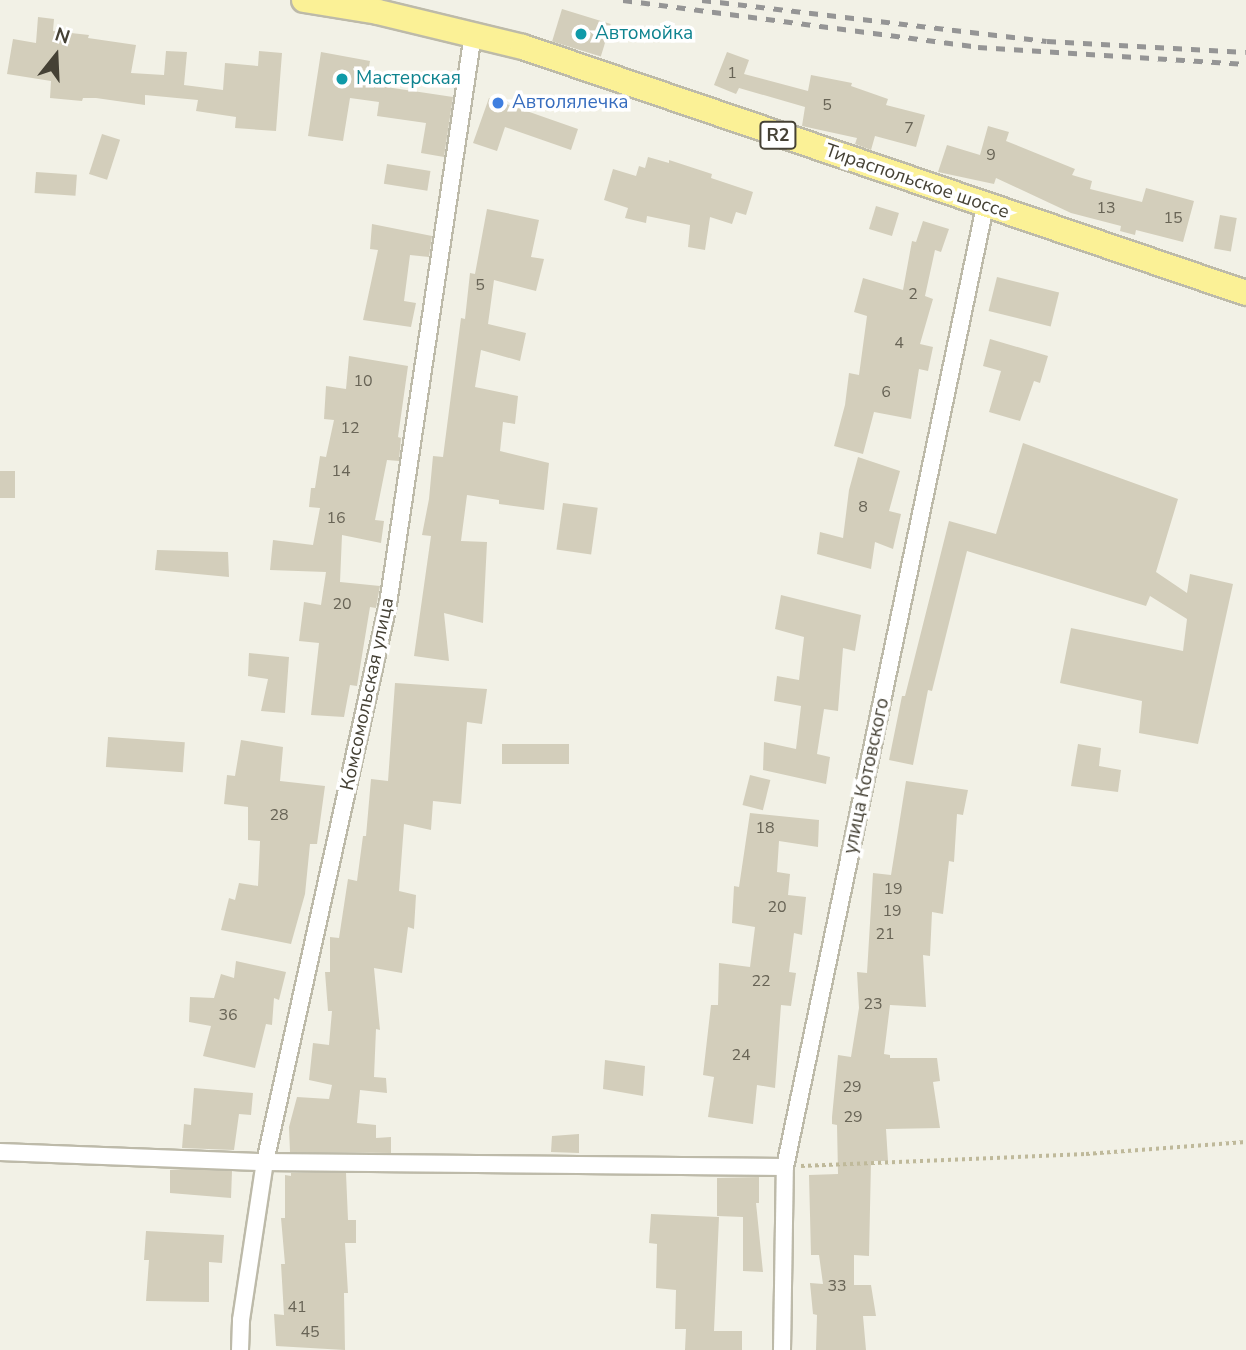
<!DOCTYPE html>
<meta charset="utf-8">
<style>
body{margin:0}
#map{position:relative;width:1246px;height:1350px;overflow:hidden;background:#f2f1e6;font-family:"Nunito Sans",sans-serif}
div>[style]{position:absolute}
.building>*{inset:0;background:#d3cebb;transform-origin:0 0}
.path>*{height:3.5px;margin-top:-1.75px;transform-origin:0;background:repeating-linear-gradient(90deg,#bfb99a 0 3.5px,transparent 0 7px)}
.roads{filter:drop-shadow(2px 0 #bdbaa9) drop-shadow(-2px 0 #bdbaa9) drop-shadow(0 2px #bdbaa9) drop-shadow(0 -2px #bdbaa9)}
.minor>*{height:16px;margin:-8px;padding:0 8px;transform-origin:8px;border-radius:8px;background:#fff}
.primary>*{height:24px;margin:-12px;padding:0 12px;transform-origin:12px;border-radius:12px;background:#fbf196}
.rail>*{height:5px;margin-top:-2.5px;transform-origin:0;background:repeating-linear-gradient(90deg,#959595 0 9px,transparent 0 18px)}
.dots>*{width:19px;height:19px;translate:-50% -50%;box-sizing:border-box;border:4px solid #fff;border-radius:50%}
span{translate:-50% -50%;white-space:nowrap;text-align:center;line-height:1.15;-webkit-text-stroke:7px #fff;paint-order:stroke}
.number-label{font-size:16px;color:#686456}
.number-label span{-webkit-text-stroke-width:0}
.shield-label span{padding:2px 5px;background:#fff;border:2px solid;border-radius:5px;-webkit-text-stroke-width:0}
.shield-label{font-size:18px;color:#454135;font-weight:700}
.culture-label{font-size:19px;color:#0d838f}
.left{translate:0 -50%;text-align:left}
.shop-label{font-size:19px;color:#366cbe}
.street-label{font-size:19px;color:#454135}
.north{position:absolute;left:21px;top:21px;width:70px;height:70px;-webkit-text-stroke:5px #fff;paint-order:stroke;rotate:18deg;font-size:19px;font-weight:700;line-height:28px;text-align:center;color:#454135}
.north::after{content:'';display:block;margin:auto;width:24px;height:32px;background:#454135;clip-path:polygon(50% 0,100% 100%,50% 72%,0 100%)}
</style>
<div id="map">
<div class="building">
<div style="left:562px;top:9px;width:51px;height:34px;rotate:17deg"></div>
<div style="clip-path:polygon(38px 17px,54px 19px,53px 31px,89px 35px,88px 38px,136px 45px,131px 73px,164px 75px,166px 51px,187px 52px,184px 85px,223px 90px,225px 63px,258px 66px,259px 51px,282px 53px,276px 131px,235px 128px,236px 117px,196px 111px,198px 100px,145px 95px,145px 105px,96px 98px,83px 98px,82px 101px,50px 98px,51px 81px,7px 74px,13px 39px,36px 43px)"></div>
<div style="clip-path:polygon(321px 52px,370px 61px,366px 84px,453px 97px,444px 157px,421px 153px,426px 123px,377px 116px,379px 102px,350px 98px,343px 141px,308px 136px)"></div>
<div style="clip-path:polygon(727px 52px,749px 60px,744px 74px,808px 91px,811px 75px,852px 83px,851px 86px,888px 99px,886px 105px,925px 115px,916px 147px,875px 136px,871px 150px,855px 144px,857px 138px,802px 126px,805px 107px,739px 88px,736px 94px,714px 85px)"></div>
<div style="clip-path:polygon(489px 98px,578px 129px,571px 150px,505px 127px,497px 151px,473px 143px)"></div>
<div style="clip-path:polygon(988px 126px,1009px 132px,1006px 141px,1075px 169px,1072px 175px,1092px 181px,1090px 189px,1142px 202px,1146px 188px,1194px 201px,1183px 242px,1136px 230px,1135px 235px,1120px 231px,1121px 226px,1071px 213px,996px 178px,994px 184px,938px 172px,947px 145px,980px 155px)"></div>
<div style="left:102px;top:134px;width:19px;height:42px;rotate:18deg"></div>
<div style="clip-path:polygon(648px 157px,669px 163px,669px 160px,712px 174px,711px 178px,753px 192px,746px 215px,736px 212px,732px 224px,710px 217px,705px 250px,688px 247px,690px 225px,647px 216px,646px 223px,625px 218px,628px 208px,604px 200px,613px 169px,636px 176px,639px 166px,645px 168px)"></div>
<div style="left:387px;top:164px;width:44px;height:20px;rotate:9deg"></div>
<div style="left:36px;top:172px;width:41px;height:21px;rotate:4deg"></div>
<div style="left:876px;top:206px;width:24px;height:24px;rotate:17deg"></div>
<div style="clip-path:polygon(487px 209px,539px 220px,531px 257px,544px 259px,536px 291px,494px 280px,488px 324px,526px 333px,520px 361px,481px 350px,475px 387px,518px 396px,515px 424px,503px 422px,500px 451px,549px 463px,544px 510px,499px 504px,499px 500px,467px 495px,461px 541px,487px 542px,483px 623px,444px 613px,449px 661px,414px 656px,431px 536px,422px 535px,429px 499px,433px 456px,443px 457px,461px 318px,465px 319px,470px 273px,475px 274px)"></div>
<div style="left:1220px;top:215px;width:17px;height:34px;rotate:10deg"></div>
<div style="clip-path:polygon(923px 221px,949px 229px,941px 252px,935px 250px,925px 296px,933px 299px,920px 344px,933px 347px,928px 371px,919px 369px,911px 419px,874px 412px,863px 454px,834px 446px,845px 405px,849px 373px,859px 375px,867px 316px,854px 312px,863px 278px,903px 290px,912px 241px,916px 242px)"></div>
<div style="clip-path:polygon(372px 224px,432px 236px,429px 257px,410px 255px,404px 301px,416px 303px,411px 327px,363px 320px,378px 250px,370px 249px)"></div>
<div style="left:997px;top:277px;width:64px;height:35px;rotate:14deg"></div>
<div style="clip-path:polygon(990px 339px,1048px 356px,1040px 383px,1034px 381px,1020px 421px,989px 412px,1001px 371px,983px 366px)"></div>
<div style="clip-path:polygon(349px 356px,408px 366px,398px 437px,401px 438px,399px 461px,387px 460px,375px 520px,384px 521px,381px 543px,342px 535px,340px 582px,380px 586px,376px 608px,370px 607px,357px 686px,350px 685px,344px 717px,311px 715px,319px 643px,299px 641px,304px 602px,321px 605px,326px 572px,270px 570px,273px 540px,313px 545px,320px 508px,309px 507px,311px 488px,315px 488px,320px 456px,326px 457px,334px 420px,324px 419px,326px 386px,346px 389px)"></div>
<div style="clip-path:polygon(1023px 443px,1178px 499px,1156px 572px,1187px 593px,1190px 574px,1233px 584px,1198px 744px,1139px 733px,1142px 701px,1060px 683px,1071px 628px,1183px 651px,1187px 619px,1150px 596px,1146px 606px,967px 551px,932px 691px,928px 690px,913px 765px,889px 760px,902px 696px,905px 696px,949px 521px,996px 534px)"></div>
<div style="clip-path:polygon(858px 457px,900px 471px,889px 511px,901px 514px,893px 549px,875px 542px,871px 569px,817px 554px,820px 532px,843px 538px,849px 490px)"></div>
<div style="left:0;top:471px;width:15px;height:27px"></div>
<div style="left:563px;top:503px;width:35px;height:47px;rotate:8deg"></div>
<div style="clip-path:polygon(157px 550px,228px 552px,229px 577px,155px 570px)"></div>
<div style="clip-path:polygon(781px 595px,861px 615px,855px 651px,843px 648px,838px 711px,824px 709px,817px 754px,830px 757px,826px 784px,763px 770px,764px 742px,796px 749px,801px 706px,774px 701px,777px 676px,799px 680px,804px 637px,775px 629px)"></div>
<div style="clip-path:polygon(249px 653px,289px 657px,285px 713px,261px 711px,268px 679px,248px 676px)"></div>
<div style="clip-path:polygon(395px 683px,487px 689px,482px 724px,467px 722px,461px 804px,433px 801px,431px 830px,404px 824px,399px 891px,416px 895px,414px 929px,408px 927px,402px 973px,374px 968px,380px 1030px,376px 1029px,374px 1077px,386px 1078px,387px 1093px,360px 1090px,357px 1123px,376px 1125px,376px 1138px,391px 1137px,391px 1153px,290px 1152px,289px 1127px,297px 1097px,329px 1099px,332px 1085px,309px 1080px,313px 1043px,329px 1045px,332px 1011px,328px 1011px,325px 972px,330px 972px,330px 937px,339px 938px,348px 879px,357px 881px,363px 836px,366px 836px,371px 779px,388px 781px)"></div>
<div style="left:108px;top:737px;width:77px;height:30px;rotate:4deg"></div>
<div style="clip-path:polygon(241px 740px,283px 747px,280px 781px,325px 786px,317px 844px,310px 844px,305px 894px,291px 944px,221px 930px,229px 898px,235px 900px,239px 883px,258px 886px,260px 841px,248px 840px,248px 807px,224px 804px,227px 775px,235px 776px)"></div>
<div style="left:502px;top:744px;width:67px;height:20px"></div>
<div style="clip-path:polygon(1078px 744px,1101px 748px,1099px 766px,1121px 770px,1118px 792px,1071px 786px)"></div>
<div style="left:750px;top:775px;width:21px;height:31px;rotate:14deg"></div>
<div style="clip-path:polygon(906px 781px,968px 790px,963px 815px,957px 814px,954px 862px,949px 861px,943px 914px,932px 912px,930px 956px,923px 955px,926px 1007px,890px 1005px,884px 1054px,890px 1055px,890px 1058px,937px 1058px,940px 1081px,933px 1082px,940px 1128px,886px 1129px,888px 1161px,871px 1161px,869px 1256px,854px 1255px,854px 1285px,871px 1285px,876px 1316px,863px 1316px,866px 1350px,816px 1350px,817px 1315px,813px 1314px,810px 1283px,823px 1284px,819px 1255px,811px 1255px,809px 1175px,838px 1174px,837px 1125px,832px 1124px,832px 1117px,838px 1055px,851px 1057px,859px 1008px,857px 972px,867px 973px,873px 873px,891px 875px)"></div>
<div style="clip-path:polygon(750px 813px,819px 820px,818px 847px,779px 841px,777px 872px,790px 874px,788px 895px,806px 897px,802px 935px,794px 933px,789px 972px,796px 973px,791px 1006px,781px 1005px,775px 1088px,757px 1085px,753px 1124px,708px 1117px,714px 1077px,703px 1075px,711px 1005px,718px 1005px,719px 963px,750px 967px,755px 927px,732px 923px,734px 886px,739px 887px)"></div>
<div style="clip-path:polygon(236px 961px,286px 972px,279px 1000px,274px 998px,272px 1025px,266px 1024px,255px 1068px,203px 1056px,211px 1026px,189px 1022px,190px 997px,214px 998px,221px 974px,234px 978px)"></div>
<div style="clip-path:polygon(605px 1060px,645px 1066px,643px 1096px,603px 1089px)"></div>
<div style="clip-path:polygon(194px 1088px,253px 1093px,251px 1115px,239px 1114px,234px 1150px,182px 1148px,184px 1124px,191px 1125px)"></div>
<div style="clip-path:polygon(579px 1134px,579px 1153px,551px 1152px,552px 1136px)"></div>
<div style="clip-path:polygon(181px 1169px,232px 1171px,231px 1198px,170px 1193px,170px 1170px)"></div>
<div style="clip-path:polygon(291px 1173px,346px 1173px,348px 1220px,356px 1220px,356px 1243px,345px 1243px,348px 1293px,344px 1293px,345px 1350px,276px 1346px,274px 1314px,284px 1315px,281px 1264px,285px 1264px,281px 1218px,285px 1218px,285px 1175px,291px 1176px)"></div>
<div style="clip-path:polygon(759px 1177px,759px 1203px,756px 1203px,763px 1272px,743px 1271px,743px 1217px,717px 1216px,717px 1178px)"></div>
<div style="clip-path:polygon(651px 1214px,719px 1217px,714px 1331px,742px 1331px,742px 1350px,685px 1350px,686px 1329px,675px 1329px,676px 1290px,656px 1288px,657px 1244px,649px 1243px)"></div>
<div style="clip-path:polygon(146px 1231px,224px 1235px,222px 1263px,209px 1262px,209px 1302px,146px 1301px,149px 1260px,144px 1260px)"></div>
</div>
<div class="path">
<div style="left:801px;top:1166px;width:285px;rotate:-2.4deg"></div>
<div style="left:1086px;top:1154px;width:160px;rotate:-4.3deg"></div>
</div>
<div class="roads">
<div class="minor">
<div style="left:0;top:1152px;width:265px;rotate:2.2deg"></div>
<div style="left:265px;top:1162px;width:520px;rotate:0.55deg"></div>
<div style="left:240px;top:1350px;width:30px;rotate:-88deg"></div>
<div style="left:241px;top:1320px;width:160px;rotate:-81.4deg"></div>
<div style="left:265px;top:1162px;width:571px;rotate:-77.57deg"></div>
<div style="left:388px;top:604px;width:576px;rotate:-81.52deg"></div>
<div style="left:782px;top:1350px;width:183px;rotate:-89.1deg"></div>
<div style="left:785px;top:1167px;width:982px;rotate:-78.24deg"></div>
</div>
<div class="primary">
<div style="left:304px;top:0;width:75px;rotate:9.2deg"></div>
<div style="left:378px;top:12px;width:149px;rotate:13.6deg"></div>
<div style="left:523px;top:47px;width:764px;rotate:18.79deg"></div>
</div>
</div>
<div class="rail">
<div style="left:623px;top:0;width:358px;rotate:7.5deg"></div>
<div style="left:978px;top:47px;width:269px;rotate:3.6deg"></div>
<div style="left:702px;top:0;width:347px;rotate:6.8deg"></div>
<div style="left:1047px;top:41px;width:199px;rotate:3.2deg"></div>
</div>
<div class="dots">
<div style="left:581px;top:34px;background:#0f9aa8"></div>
<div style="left:342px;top:79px;background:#0f9aa8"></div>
<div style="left:498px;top:103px;background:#3f7fe0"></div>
</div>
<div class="number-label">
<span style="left:732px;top:73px">1</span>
<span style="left:827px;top:105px">5</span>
<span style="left:909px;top:128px">7</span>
<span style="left:991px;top:155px">9</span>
<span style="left:1106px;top:208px">13</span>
<span style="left:1173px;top:218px">15</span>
<span style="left:480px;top:285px">5</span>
<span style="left:913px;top:294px">2</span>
<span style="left:899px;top:343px">4</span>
<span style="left:363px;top:381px">10</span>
<span style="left:886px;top:392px">6</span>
<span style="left:350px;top:428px">12</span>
<span style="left:341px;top:471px">14</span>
<span style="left:863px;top:507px">8</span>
<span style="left:336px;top:518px">16</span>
<span style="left:342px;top:604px">20</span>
<span style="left:279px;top:815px">28</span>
<span style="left:765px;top:828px">18</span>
<span style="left:893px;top:889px">19</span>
<span style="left:777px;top:907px">20</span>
<span style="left:892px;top:911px">19</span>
<span style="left:885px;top:934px">21</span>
<span style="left:761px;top:981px">22</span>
<span style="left:873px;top:1004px">23</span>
<span style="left:228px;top:1015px">36</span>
<span style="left:741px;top:1055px">24</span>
<span style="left:852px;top:1087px">29</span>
<span style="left:853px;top:1117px">29</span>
<span style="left:837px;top:1286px">33</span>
<span style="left:297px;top:1307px">41</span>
<span style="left:310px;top:1332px">45</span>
</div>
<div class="shield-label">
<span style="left:778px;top:135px">R2</span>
</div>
<div class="culture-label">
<span class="left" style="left:595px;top:34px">Автомойка</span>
<span class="left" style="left:356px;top:79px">Мастерская</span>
</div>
<div class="shop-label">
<span class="left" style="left:512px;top:103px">Автолялечка</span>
</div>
<div class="street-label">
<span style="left:917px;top:182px;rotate:19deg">Тираспольское шоссе</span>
<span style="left:368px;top:694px;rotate:-78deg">Комсомольская улица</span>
<span style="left:867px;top:776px;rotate:-78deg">улица Котовского</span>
</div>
<div class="north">N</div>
</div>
